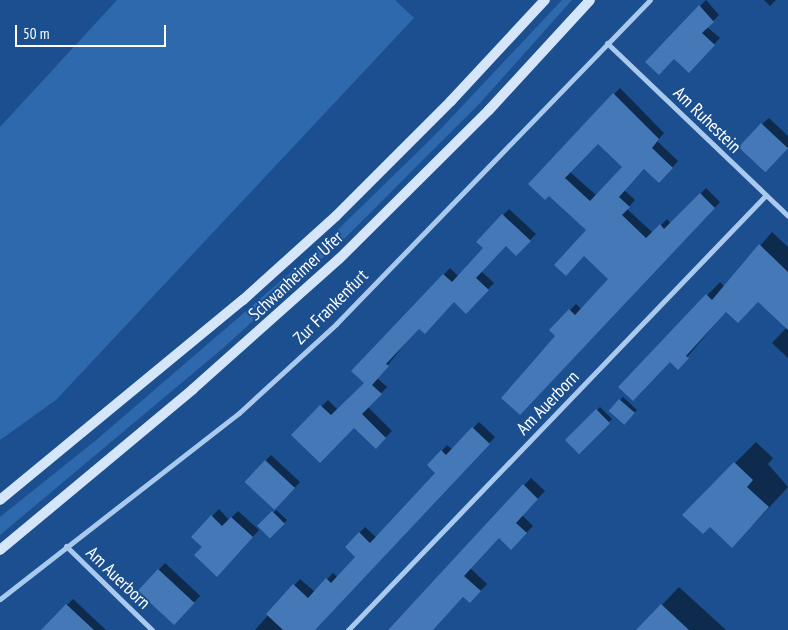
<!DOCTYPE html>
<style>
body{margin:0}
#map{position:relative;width:788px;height:630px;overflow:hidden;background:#1b4f8f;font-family:"PT Sans Narrow",sans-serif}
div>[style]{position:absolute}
.green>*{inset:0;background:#2e69ad}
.shadow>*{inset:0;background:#0007;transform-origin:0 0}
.building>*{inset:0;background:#4478b7;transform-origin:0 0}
.street>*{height:5px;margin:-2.5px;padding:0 2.5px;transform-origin:2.5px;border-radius:2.5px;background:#a9c9ee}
.secondary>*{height:10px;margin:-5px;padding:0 5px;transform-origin:5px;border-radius:5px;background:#d6e6fa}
span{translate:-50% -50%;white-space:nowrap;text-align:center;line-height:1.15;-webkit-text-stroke:4px #1b4f8f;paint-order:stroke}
.street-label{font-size:18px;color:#fff}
.scale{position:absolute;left:15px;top:25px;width:151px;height:22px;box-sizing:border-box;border:2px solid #fff;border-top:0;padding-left:6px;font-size:15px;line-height:18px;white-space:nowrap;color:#fff;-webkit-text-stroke:4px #1b4f8f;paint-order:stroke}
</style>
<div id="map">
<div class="green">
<div style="clip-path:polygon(117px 0,395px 0,414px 18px,56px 400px,0 440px,0 127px)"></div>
<div style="clip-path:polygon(562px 0,572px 0,480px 103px,348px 235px,222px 349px,0 535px,0 517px,95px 441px,318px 249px,434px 136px)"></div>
</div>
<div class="shadow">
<div style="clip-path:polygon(706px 0,719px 15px,707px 27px,720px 38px,689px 71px,674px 57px,646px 62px)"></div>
<div style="clip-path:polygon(764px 0,776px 0,770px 6px)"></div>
<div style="clip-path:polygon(evenodd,620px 88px,664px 133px,657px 141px,678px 161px,665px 175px,645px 168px,624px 190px,635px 200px,627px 209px,653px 233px,667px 219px,671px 224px,706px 188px,720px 202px,520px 413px,557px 336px,551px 330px,576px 304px,581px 309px,609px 279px,588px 230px,549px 195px,530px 184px,620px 88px,598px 143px,624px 167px,597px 196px,570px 172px,598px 143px)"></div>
<div style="clip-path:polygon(769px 118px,788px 136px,788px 147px,766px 170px,762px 124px)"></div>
<div style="clip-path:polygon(509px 209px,536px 234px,516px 254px,506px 245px,481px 271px,494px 283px,466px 312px,454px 301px,419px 327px,377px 378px,387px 387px,368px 407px,392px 431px,376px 447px,354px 427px,293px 435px,328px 400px,338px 410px,366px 383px,353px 371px,450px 268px,459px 277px,485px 248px,478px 241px)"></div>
<div style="clip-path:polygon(772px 232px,788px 247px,788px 358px,772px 343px,787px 327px,758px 301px,726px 311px,678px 368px,670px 361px,620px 387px,720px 282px,725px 287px)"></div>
<div style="left:623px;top:397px;width:19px;height:18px;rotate:43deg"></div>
<div style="left:600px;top:407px;width:17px;height:47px;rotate:45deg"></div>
<div style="clip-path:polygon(479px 422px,495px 437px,314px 630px,255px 630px,300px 579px,315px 592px,333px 573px,338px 578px,357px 557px,346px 547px,365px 527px,377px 538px,437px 473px,429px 465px,447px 445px,453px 450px)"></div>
<div style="clip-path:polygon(756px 442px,773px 458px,768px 464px,788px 487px,753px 525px,710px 526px,735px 463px)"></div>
<div style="clip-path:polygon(271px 455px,300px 482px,275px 509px,287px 520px,271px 537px,260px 526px,276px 510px,246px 482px)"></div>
<div style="clip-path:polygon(531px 478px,545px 491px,522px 515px,533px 526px,518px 541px,499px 537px,470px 568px,487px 584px,470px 602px,464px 596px,432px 630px,388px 630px)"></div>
<div style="clip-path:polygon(219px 509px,229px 520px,238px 511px,259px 530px,223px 568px,193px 537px)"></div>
<div style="left:165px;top:563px;width:48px;height:38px;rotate:43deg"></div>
<div style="clip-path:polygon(679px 587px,726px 630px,638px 630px)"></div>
<div style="clip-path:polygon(73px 599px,106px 630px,56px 630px,49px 623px)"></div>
</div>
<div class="building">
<div style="clip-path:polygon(699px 5px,714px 22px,702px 33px,715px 45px,689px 73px,674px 59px,659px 75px,645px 62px)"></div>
<div style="clip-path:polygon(evenodd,613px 93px,659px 139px,652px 148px,673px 168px,659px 183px,644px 169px,619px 197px,630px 207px,622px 215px,646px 238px,660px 224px,664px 229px,700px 193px,715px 208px,520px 415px,501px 398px,555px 336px,549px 330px,569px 309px,575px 315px,608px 279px,584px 256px,566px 276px,554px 265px,586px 230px,549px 196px,545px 200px,528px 184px,613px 93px,598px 144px,622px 167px,590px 201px,565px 178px,598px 144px)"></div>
<div style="left:761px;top:123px;width:37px;height:33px;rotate:43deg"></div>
<div style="clip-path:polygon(502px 214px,531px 241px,516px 256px,506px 246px,476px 278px,489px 290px,466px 314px,454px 302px,425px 334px,419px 329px,386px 364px,389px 366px,372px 385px,382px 394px,362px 414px,386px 438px,376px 449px,354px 428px,320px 463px,291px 435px,320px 405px,331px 415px,364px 383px,351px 371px,443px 274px,452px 282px,483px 248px,476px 242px)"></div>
<div style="clip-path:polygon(759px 244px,788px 272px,788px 330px,758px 302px,738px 323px,726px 312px,686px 356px,689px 358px,678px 370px,670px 362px,633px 401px,618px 387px,706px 294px,712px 300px)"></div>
<div style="left:619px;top:399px;width:21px;height:16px;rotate:41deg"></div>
<div style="left:596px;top:409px;width:20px;height:44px;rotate:45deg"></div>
<div style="clip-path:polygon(472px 427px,490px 444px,315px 630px,283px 630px,266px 614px,293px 584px,308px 598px,326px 578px,331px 583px,355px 557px,345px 547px,359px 532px,370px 543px,435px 473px,427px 465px,441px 450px,446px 455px)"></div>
<div style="left:265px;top:460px;width:41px;height:30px;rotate:43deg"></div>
<div style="clip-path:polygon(734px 462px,753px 480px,747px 487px,769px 507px,732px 548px,710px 527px,703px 534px,682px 515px)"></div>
<div style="clip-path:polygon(523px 484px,538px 499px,516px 523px,527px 533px,511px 550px,499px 538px,464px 576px,481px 591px,470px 603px,463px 597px,433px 630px,388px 630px)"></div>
<div style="left:272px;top:511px;width:18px;height:21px;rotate:45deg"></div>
<div style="clip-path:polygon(211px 515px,222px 526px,231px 517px,253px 537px,217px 577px,194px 555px,202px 547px,191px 537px)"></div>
<div style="left:158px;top:569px;width:50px;height:30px;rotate:43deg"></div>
<div style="clip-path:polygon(66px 604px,94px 630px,41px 630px)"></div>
<div style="clip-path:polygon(661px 604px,689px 630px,636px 630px)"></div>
</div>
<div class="street">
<div style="left:607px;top:43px;width:250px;rotate:43.7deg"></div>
<div style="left:66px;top:546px;width:120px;rotate:44.3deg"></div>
<div style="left:0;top:599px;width:303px;rotate:-37.9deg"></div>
<div style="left:239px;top:413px;width:132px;rotate:-42.5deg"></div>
<div style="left:336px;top:324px;width:451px;rotate:-45.9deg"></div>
<div style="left:348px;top:630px;width:603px;rotate:-46.14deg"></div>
</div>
<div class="secondary">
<div style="left:0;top:500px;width:315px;rotate:-39.5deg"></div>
<div style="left:243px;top:300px;width:125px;rotate:-42.1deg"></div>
<div style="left:336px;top:216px;width:163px;rotate:-45deg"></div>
<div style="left:451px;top:101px;width:138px;rotate:-47.1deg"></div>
<div style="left:0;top:550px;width:251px;rotate:-39.8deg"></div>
<div style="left:193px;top:389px;width:195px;rotate:-41.7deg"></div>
<div style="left:339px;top:259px;width:211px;rotate:-44.8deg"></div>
<div style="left:489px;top:110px;width:149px;rotate:-47.4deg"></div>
</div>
<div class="street-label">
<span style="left:707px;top:120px;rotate:44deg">Am Ruhestein</span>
<span style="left:296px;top:276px;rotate:-43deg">Schwanheimer Ufer</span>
<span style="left:331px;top:307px;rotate:-45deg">Zur Frankenfurt</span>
<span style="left:548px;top:403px;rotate:-46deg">Am Auerborn</span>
<span style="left:118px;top:578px;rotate:44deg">Am Auerborn</span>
</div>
<div class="scale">50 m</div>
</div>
